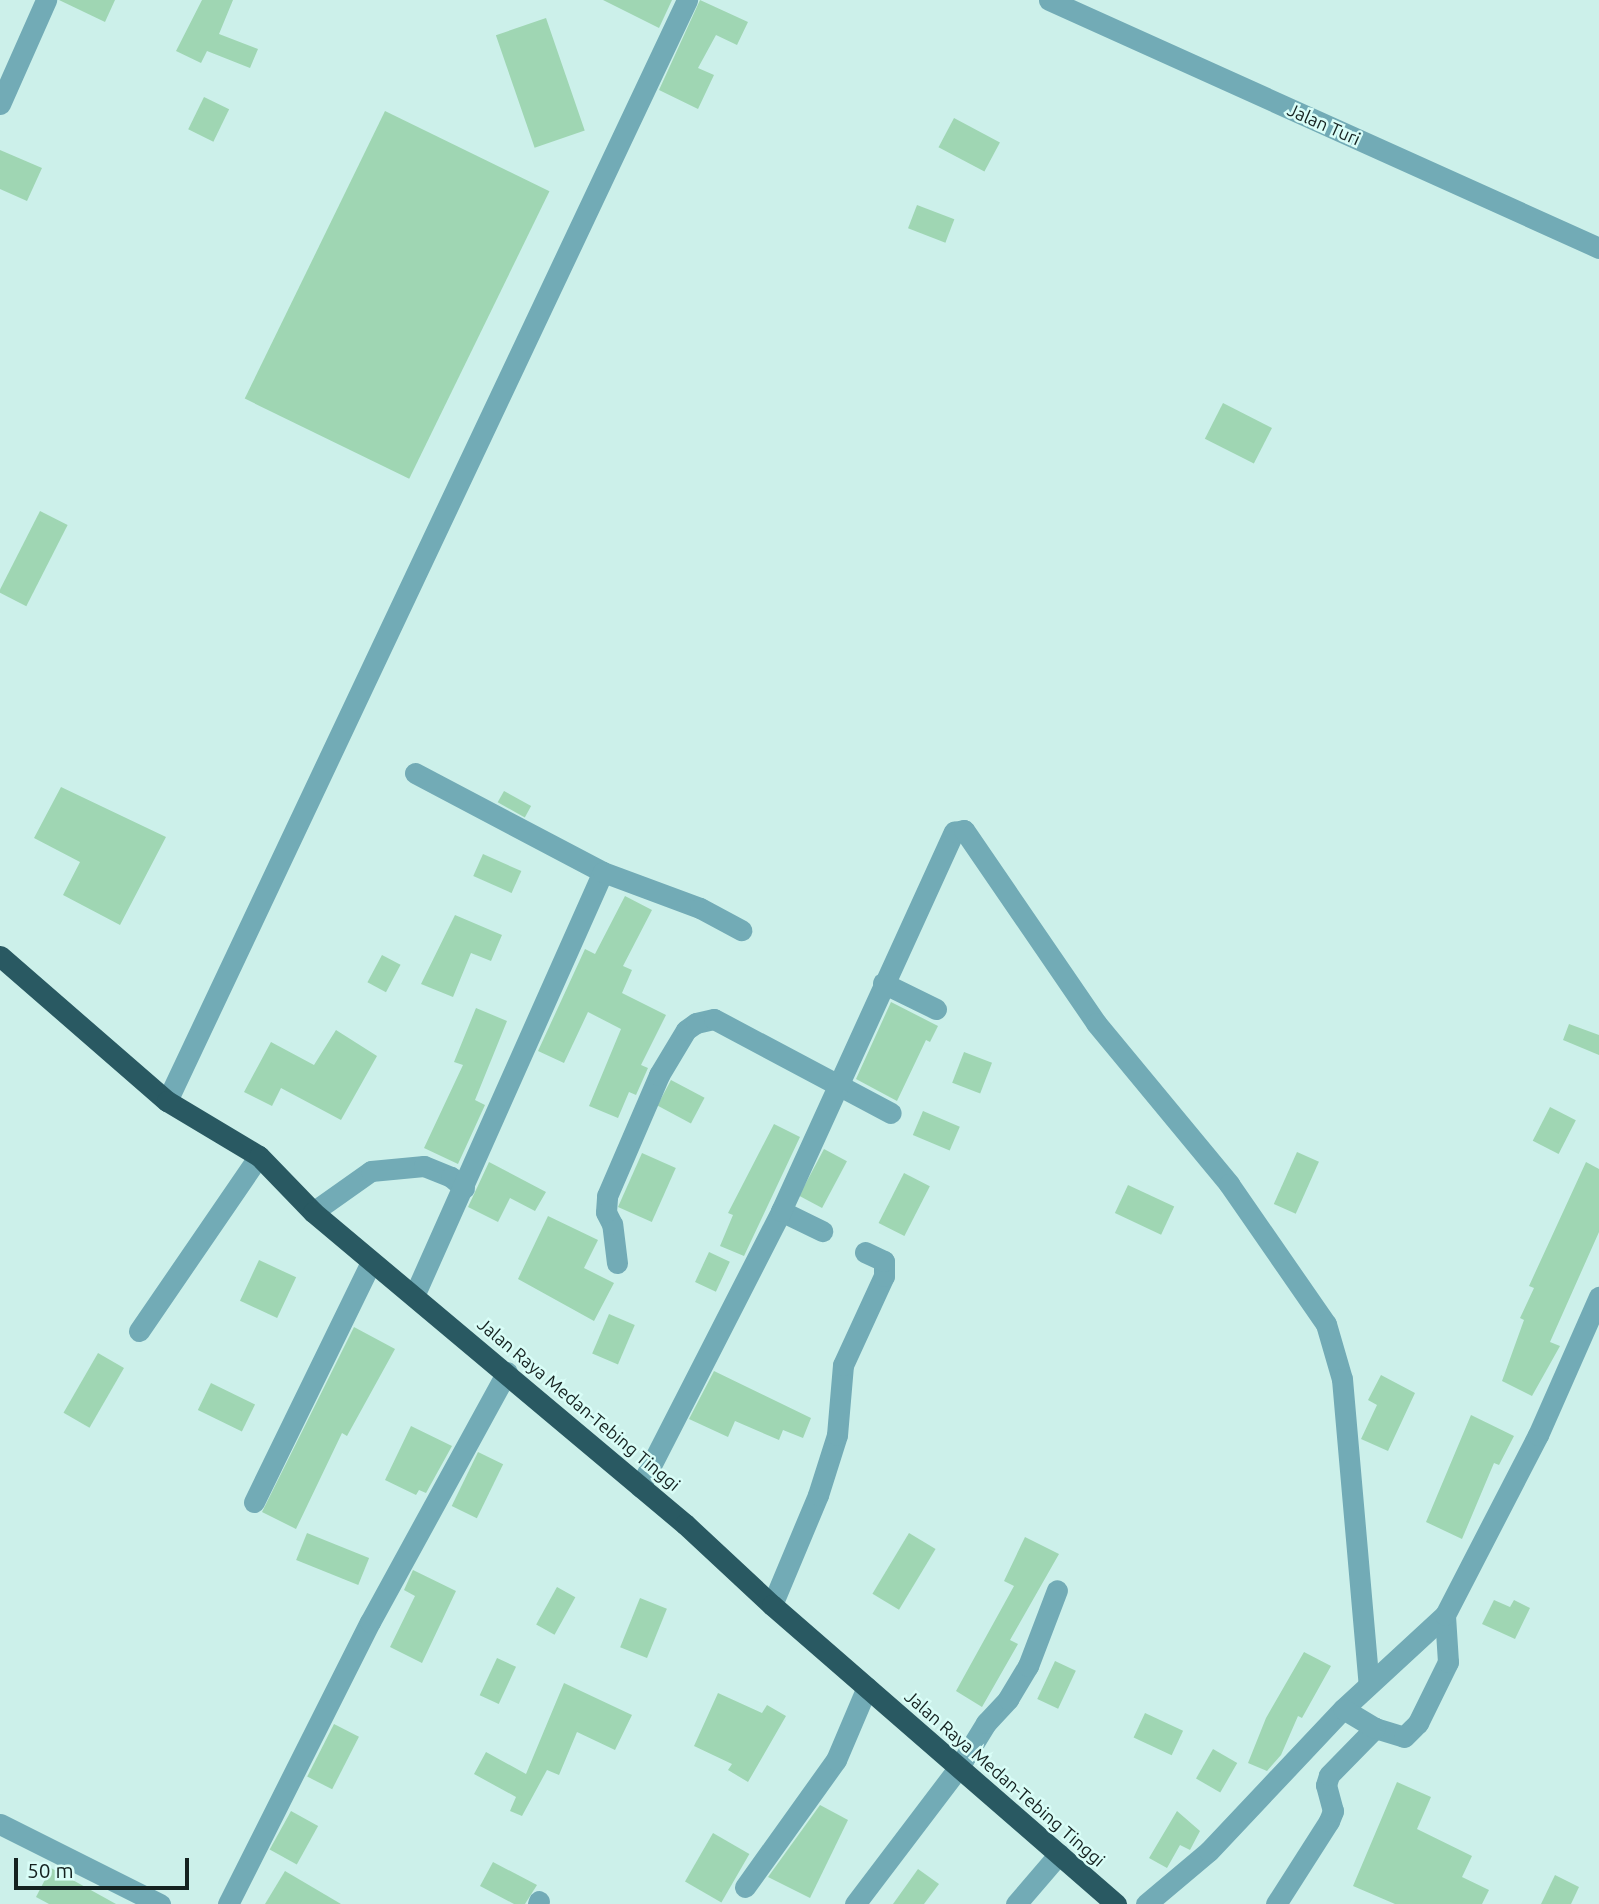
<!DOCTYPE html>
<style>
body{margin:0}
#map{position:relative;width:1599px;height:1904px;overflow:hidden;background:#ccf0ea;font-family:Ubuntu,sans-serif}
div>[style]{position:absolute}
.building>*{inset:0;background:#9fd6b3;transform-origin:0 0}
.minor>*{height:21px;margin:-10.5px;padding:0 10.5px;transform-origin:10.5px;border-radius:10.5px;background:#72abb6}
.highway>*{height:21px;margin:-10.5px;padding:0 10.5px;transform-origin:10.5px;border-radius:10.5px;background:#295962}
span{translate:-50% -50%;white-space:nowrap;text-align:center;line-height:1.15;-webkit-text-stroke:5px #d9fdf7;paint-order:stroke}
.street-label{font-size:18px;color:#152220}
.scale{position:absolute;left:14px;top:1858px;width:175px;height:32px;box-sizing:border-box;border:4px solid #152220;border-top:0;padding-left:9px;font-size:21px;line-height:24px;white-space:nowrap;color:#152220;-webkit-text-stroke:5px #d9fdf7;paint-order:stroke}
</style>
<div id="map">
<div class="building">
<div style="clip-path:polygon(59px 0,115px 0,105px 22px)"></div>
<div style="clip-path:polygon(202px 0,233px 0,219px 34px,258px 49px,250px 68px,207px 51px,201px 63px,176px 51px)"></div>
<div style="clip-path:polygon(603px 0,672px 0,659px 28px)"></div>
<div style="clip-path:polygon(700px 0,748px 22px,737px 45px,716px 35px,698px 68px,714px 75px,698px 109px,659px 90px)"></div>
<div style="left:546px;top:18px;width:119px;height:53px;rotate:71deg"></div>
<div style="left:204px;top:97px;width:28px;height:36px;rotate:26deg"></div>
<div style="left:385px;top:111px;width:183px;height:320px;rotate:26deg"></div>
<div style="left:954px;top:118px;width:52px;height:33px;rotate:28deg"></div>
<div style="clip-path:polygon(0 150px,42px 168px,27px 201px,0 189px)"></div>
<div style="left:917px;top:205px;width:40px;height:25px;rotate:21deg"></div>
<div style="left:1223px;top:403px;width:55px;height:40px;rotate:27deg"></div>
<div style="left:40px;top:511px;width:31px;height:91px;rotate:27deg"></div>
<div style="clip-path:polygon(61px 787px,166px 837px,120px 925px,63px 895px,80px 862px,34px 838px)"></div>
<div style="left:504px;top:791px;width:31px;height:13px;rotate:29deg"></div>
<div style="left:483px;top:854px;width:42px;height:24px;rotate:24deg"></div>
<div style="clip-path:polygon(625px 896px,652px 910px,623px 966px,632px 970px,622px 993px,666px 1015px,641px 1065px,648px 1068px,636px 1095px,629px 1092px,618px 1118px,589px 1106px,621px 1029px,588px 1012px,564px 1063px,538px 1051px,585px 949px,595px 954px)"></div>
<div style="clip-path:polygon(455px 915px,502px 935px,491px 961px,471px 953px,453px 997px,421px 984px)"></div>
<div style="left:382px;top:955px;width:21px;height:31px;rotate:28deg"></div>
<div style="clip-path:polygon(891px 1002px,938px 1026px,930px 1042px,926px 1040px,897px 1101px,856px 1079px)"></div>
<div style="clip-path:polygon(476px 1008px,507px 1021px,475px 1100px,485px 1105px,458px 1164px,424px 1148px,463px 1065px,454px 1062px)"></div>
<div style="clip-path:polygon(1569px 1024px,1599px 1035px,1599px 1055px,1563px 1040px)"></div>
<div style="clip-path:polygon(336px 1030px,377px 1056px,341px 1120px,281px 1088px,272px 1106px,244px 1092px,271px 1042px,314px 1065px)"></div>
<div style="left:964px;top:1052px;width:30px;height:33px;rotate:21deg"></div>
<div style="left:671px;top:1080px;width:38px;height:29px;rotate:28deg"></div>
<div style="left:1550px;top:1107px;width:29px;height:38px;rotate:27deg"></div>
<div style="left:923px;top:1111px;width:40px;height:26px;rotate:23deg"></div>
<div style="clip-path:polygon(774px 1124px,800px 1137px,744px 1256px,720px 1246px,733px 1215px,728px 1213px)"></div>
<div style="left:824px;top:1149px;width:26px;height:53px;rotate:28deg"></div>
<div style="left:1297px;top:1152px;width:24px;height:57px;rotate:24deg"></div>
<div style="left:642px;top:1153px;width:37px;height:59px;rotate:24deg"></div>
<div style="clip-path:polygon(489px 1162px,546px 1192px,535px 1211px,510px 1198px,498px 1222px,468px 1207px)"></div>
<div style="clip-path:polygon(1586px 1162px,1599px 1169px,1599px 1232px,1550px 1342px,1560px 1346px,1532px 1396px,1502px 1381px,1524px 1320px,1520px 1318px,1534px 1288px,1529px 1286px)"></div>
<div style="left:904px;top:1173px;width:29px;height:56px;rotate:27deg"></div>
<div style="left:1128px;top:1185px;width:51px;height:31px;rotate:25deg"></div>
<div style="clip-path:polygon(548px 1216px,598px 1240px,584px 1268px,614px 1283px,594px 1321px,518px 1279px)"></div>
<div style="left:709px;top:1252px;width:23px;height:33px;rotate:25deg"></div>
<div style="left:259px;top:1260px;width:41px;height:45px;rotate:25deg"></div>
<div style="left:609px;top:1314px;width:28px;height:43px;rotate:23deg"></div>
<div style="clip-path:polygon(354px 1327px,395px 1349px,347px 1436px,342px 1433px,296px 1529px,262px 1512px)"></div>
<div style="left:98px;top:1353px;width:30px;height:69px;rotate:30deg"></div>
<div style="clip-path:polygon(714px 1371px,811px 1418px,803px 1438px,783px 1430px,779px 1440px,735px 1421px,728px 1437px,689px 1419px)"></div>
<div style="clip-path:polygon(1381px 1375px,1415px 1393px,1388px 1451px,1361px 1439px,1377px 1405px,1368px 1400px)"></div>
<div style="left:211px;top:1383px;width:49px;height:30px;rotate:26deg"></div>
<div style="clip-path:polygon(1471px 1415px,1514px 1436px,1499px 1465px,1494px 1463px,1462px 1539px,1426px 1522px)"></div>
<div style="clip-path:polygon(411px 1426px,452px 1446px,426px 1493px,419px 1490px,416px 1495px,385px 1480px)"></div>
<div style="left:478px;top:1452px;width:28px;height:60px;rotate:26deg"></div>
<div style="left:307px;top:1533px;width:67px;height:29px;rotate:22deg"></div>
<div style="left:909px;top:1533px;width:31px;height:71px;rotate:31deg"></div>
<div style="clip-path:polygon(1025px 1537px,1059px 1554px,1010px 1640px,1018px 1644px,982px 1707px,956px 1691px,1014px 1586px,1004px 1581px)"></div>
<div style="clip-path:polygon(413px 1570px,456px 1591px,422px 1663px,390px 1647px,415px 1596px,404px 1590px)"></div>
<div style="left:557px;top:1587px;width:21px;height:43px;rotate:29deg"></div>
<div style="left:640px;top:1598px;width:29px;height:53px;rotate:22deg"></div>
<div style="clip-path:polygon(1494px 1600px,1510px 1607px,1514px 1600px,1530px 1608px,1515px 1639px,1482px 1624px)"></div>
<div style="clip-path:polygon(1304px 1652px,1331px 1666px,1302px 1718px,1298px 1716px,1281px 1755px,1267px 1771px,1248px 1763px,1266px 1718px)"></div>
<div style="left:497px;top:1658px;width:21px;height:41px;rotate:25deg"></div>
<div style="left:1055px;top:1661px;width:23px;height:42px;rotate:25deg"></div>
<div style="clip-path:polygon(564px 1683px,632px 1715px,615px 1750px,577px 1732px,559px 1775px,547px 1770px,522px 1816px,510px 1811px,516px 1797px,474px 1774px,486px 1752px,526px 1774px)"></div>
<div style="clip-path:polygon(718px 1693px,762px 1713px,767px 1705px,786px 1716px,748px 1782px,728px 1770px,732px 1764px,694px 1746px)"></div>
<div style="left:1145px;top:1713px;width:42px;height:27px;rotate:25deg"></div>
<div style="left:334px;top:1724px;width:28px;height:59px;rotate:27deg"></div>
<div style="left:1213px;top:1749px;width:28px;height:34px;rotate:30deg"></div>
<div style="clip-path:polygon(1397px 1782px,1431px 1797px,1417px 1829px,1472px 1856px,1462px 1877px,1489px 1890px,1482px 1904px,1395px 1904px,1353px 1886px)"></div>
<div style="clip-path:polygon(820px 1805px,848px 1820px,810px 1898px,768px 1877px)"></div>
<div style="left:291px;top:1811px;width:31px;height:44px;rotate:29deg"></div>
<div style="clip-path:polygon(1177px 1811px,1200px 1831px,1190px 1850px,1180px 1845px,1167px 1868px,1149px 1858px)"></div>
<div style="left:713px;top:1833px;width:42px;height:56px;rotate:30deg"></div>
<div style="clip-path:polygon(493px 1862px,537px 1885px,525px 1904px,514px 1904px,480px 1886px)"></div>
<div style="clip-path:polygon(51px 1868px,116px 1904px,49px 1904px,36px 1897px)"></div>
<div style="clip-path:polygon(918px 1869px,939px 1884px,924px 1904px,893px 1904px)"></div>
<div style="clip-path:polygon(285px 1871px,341px 1904px,265px 1904px)"></div>
<div style="clip-path:polygon(1555px 1875px,1579px 1887px,1571px 1904px,1541px 1904px)"></div>
</div>
<div class="minor">
<div style="left:1049px;top:0;width:603px;rotate:24.27deg"></div>
<div style="left:0;top:104px;width:114px;rotate:-66.1deg"></div>
<div style="left:415px;top:773px;width:212px;rotate:27.8deg"></div>
<div style="left:883px;top:983px;width:59px;rotate:26.1deg"></div>
<div style="left:167px;top:1101px;width:1218px;rotate:-64.72deg"></div>
<div style="left:781px;top:1211px;width:46px;rotate:26deg"></div>
<div style="left:313px;top:1212px;width:71px;rotate:-35.3deg"></div>
<div style="left:371px;top:1171px;width:53px;rotate:-5.4deg"></div>
<div style="left:424px;top:1166px;width:29px;rotate:22deg"></div>
<div style="left:451px;top:1177px;width:17px;rotate:40deg"></div>
<div style="left:617px;top:1263px;width:39px;rotate:-97deg"></div>
<div style="left:612px;top:1224px;width:13px;rotate:-117deg"></div>
<div style="left:606px;top:1212px;width:16px;rotate:-86deg"></div>
<div style="left:607px;top:1196px;width:132px;rotate:-66.7deg"></div>
<div style="left:659px;top:1075px;width:52px;rotate:-59deg"></div>
<div style="left:686px;top:1030px;width:12px;rotate:-35deg"></div>
<div style="left:696px;top:1023px;width:18px;rotate:-13deg"></div>
<div style="left:714px;top:1019px;width:200px;rotate:28deg"></div>
<div style="left:414px;top:1296px;width:464px;rotate:-66deg"></div>
<div style="left:603px;top:872px;width:103px;rotate:20.4deg"></div>
<div style="left:700px;top:908px;width:47px;rotate:28.2deg"></div>
<div style="left:139px;top:1331px;width:212px;rotate:-55.6deg"></div>
<div style="left:640px;top:1487px;width:310px;rotate:-62.9deg"></div>
<div style="left:781px;top:1211px;width:417px;rotate:-65.5deg"></div>
<div style="left:954px;top:832px;width:10px;rotate:-11deg"></div>
<div style="left:964px;top:830px;width:234px;rotate:55.6deg"></div>
<div style="left:1096px;top:1023px;width:209px;rotate:50.4deg"></div>
<div style="left:1229px;top:1184px;width:170px;rotate:55.3deg"></div>
<div style="left:1326px;top:1324px;width:57px;rotate:73.8deg"></div>
<div style="left:1342px;top:1379px;width:307px;rotate:85deg"></div>
<div style="left:254px;top:1502px;width:267px;rotate:-64deg"></div>
<div style="left:772px;top:1605px;width:119px;rotate:-67.3deg"></div>
<div style="left:818px;top:1495px;width:63px;rotate:-72.4deg"></div>
<div style="left:837px;top:1435px;width:70px;rotate:-85.1deg"></div>
<div style="left:843px;top:1365px;width:98px;rotate:-65.3deg"></div>
<div style="left:884px;top:1276px;width:15px;rotate:-90deg"></div>
<div style="left:884px;top:1261px;width:21px;rotate:-155deg"></div>
<div style="left:1375px;top:1728px;width:30px;rotate:17deg"></div>
<div style="left:1404px;top:1737px;width:20px;rotate:-45deg"></div>
<div style="left:1418px;top:1723px;width:68px;rotate:-63.8deg"></div>
<div style="left:1448px;top:1662px;width:47px;rotate:-93.7deg"></div>
<div style="left:0;top:1824px;width:179px;rotate:26.6deg"></div>
<div style="left:745px;top:1887px;width:156px;rotate:-54.4deg"></div>
<div style="left:836px;top:1760px;width:79px;rotate:-67deg"></div>
<div style="left:228px;top:1904px;width:316px;rotate:-63.3deg"></div>
<div style="left:370px;top:1622px;width:285px;rotate:-61.3deg"></div>
<div style="left:538px;top:1904px;width:3px;rotate:-72deg"></div>
<div style="left:855px;top:1904px;width:172px;rotate:-52.8deg"></div>
<div style="left:959px;top:1767px;width:52px;rotate:-58.5deg"></div>
<div style="left:986px;top:1723px;width:33px;rotate:-47deg"></div>
<div style="left:1008px;top:1699px;width:39px;rotate:-59deg"></div>
<div style="left:1028px;top:1666px;width:81px;rotate:-69.1deg"></div>
<div style="left:1016px;top:1904px;width:66px;rotate:-49.3deg"></div>
<div style="left:1146px;top:1904px;width:82px;rotate:-40.1deg"></div>
<div style="left:1209px;top:1851px;width:195px;rotate:-46.7deg"></div>
<div style="left:1343px;top:1709px;width:139px;rotate:-42.7deg"></div>
<div style="left:1445px;top:1615px;width:203px;rotate:-62.7deg"></div>
<div style="left:1538px;top:1435px;width:151px;rotate:-66.2deg"></div>
<div style="left:1276px;top:1904px;width:98px;rotate:-57.4deg"></div>
<div style="left:1329px;top:1821px;width:11px;rotate:-68deg"></div>
<div style="left:1333px;top:1811px;width:27px;rotate:-105deg"></div>
<div style="left:1326px;top:1785px;width:10px;rotate:-73deg"></div>
<div style="left:1329px;top:1775px;width:66px;rotate:-45.6deg"></div>
<div style="left:1375px;top:1728px;width:37px;rotate:-149deg"></div>
</div>
<div class="highway">
<div style="left:0;top:956px;width:221px;rotate:41deg"></div>
<div style="left:167px;top:1101px;width:107px;rotate:30.9deg"></div>
<div style="left:259px;top:1156px;width:78px;rotate:46deg"></div>
<div style="left:313px;top:1212px;width:486px;rotate:40deg"></div>
<div style="left:685px;top:1524px;width:119px;rotate:43deg"></div>
<div style="left:772px;top:1605px;width:456px;rotate:41deg"></div>
</div>
<div class="street-label">
<span style="left:1324px;top:124px;rotate:24deg">Jalan Turi</span>
<span style="left:579px;top:1404px;rotate:40deg">Jalan Raya Medan-Tebing Tinggi</span>
<span style="left:1005px;top:1778px;rotate:41deg">Jalan Raya Medan-Tebing Tinggi</span>
</div>
<div class="scale">50 m</div>
</div>
